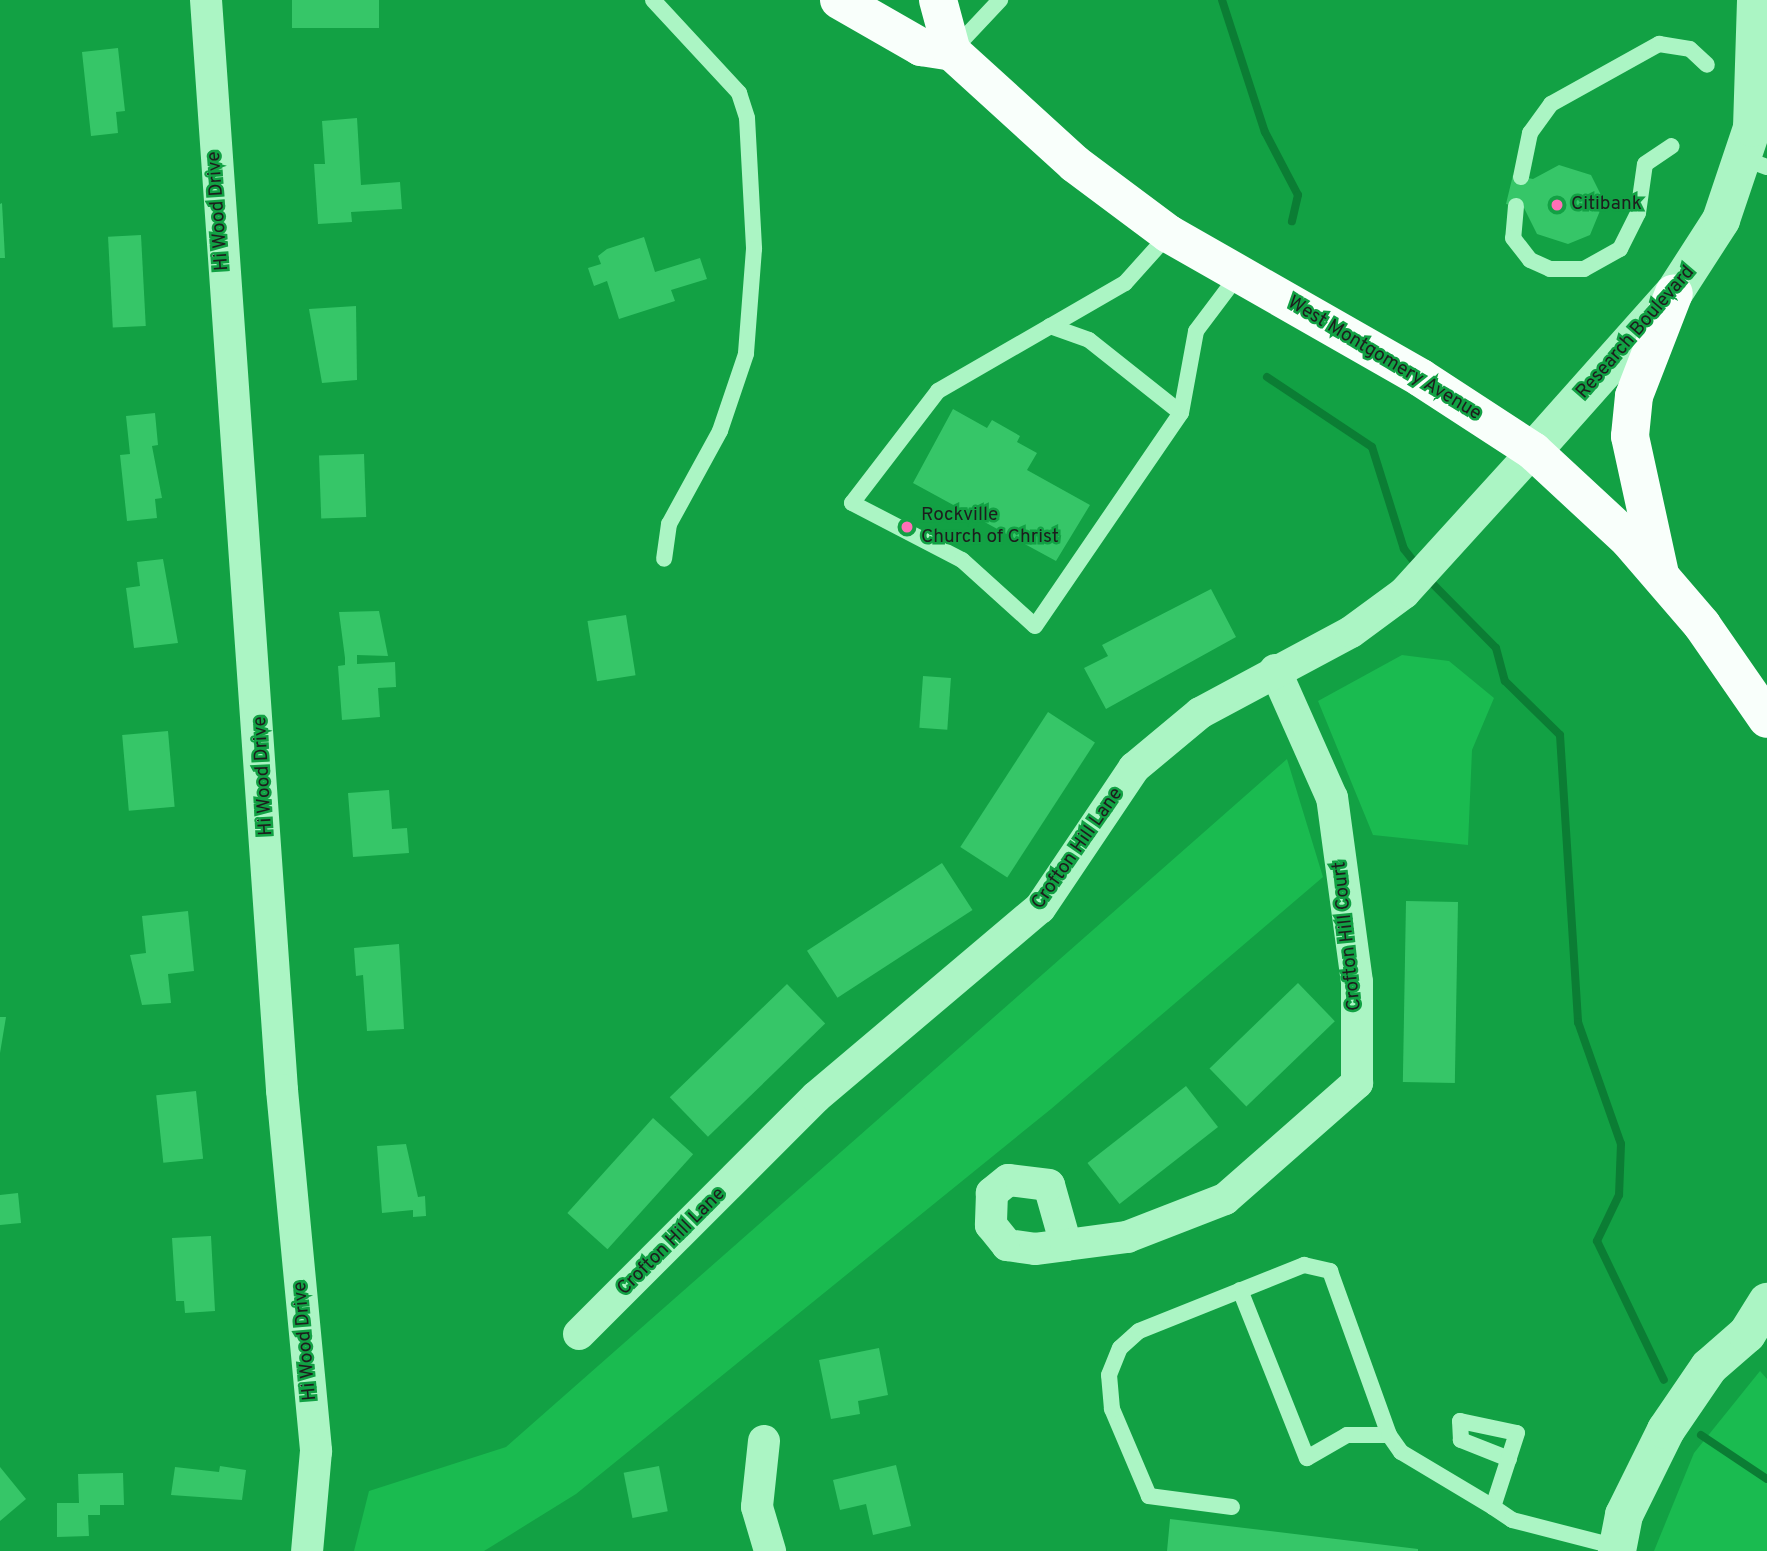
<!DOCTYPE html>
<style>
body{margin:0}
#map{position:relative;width:1767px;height:1551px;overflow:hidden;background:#12a144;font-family:Overpass,sans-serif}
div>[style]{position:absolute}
.green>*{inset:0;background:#1abb50}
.stream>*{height:8px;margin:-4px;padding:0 4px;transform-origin:4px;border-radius:4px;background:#0b7d34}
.building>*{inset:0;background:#36c668;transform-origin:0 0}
.service>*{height:16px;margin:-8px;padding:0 8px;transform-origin:8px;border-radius:8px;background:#abf5c4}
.minor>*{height:32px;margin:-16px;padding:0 16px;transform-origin:16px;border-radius:16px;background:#abf5c4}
.tertiary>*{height:38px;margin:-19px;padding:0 19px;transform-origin:19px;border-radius:19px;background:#abf5c4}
.primary>*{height:38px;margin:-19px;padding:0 19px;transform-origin:19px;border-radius:19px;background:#f9fffb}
.dots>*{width:19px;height:19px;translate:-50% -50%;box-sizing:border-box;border:4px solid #12a144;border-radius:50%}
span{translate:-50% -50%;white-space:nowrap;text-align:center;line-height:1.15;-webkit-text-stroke:5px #12a144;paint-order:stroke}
.poi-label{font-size:19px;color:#1d1d1d}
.left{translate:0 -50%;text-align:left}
.street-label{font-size:19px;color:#1d1d1d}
</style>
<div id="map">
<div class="green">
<div style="clip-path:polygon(1402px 655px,1449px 661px,1494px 698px,1472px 750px,1468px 845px,1373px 835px,1318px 701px)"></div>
<div style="clip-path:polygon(1287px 759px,1323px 877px,1051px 1109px,576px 1494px,484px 1551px,354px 1551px,369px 1491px,506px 1447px)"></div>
<div style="clip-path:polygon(1760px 1371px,1767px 1379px,1767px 1551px,1654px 1551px,1694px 1453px)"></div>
</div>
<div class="stream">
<div style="left:1222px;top:0;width:139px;rotate:72deg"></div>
<div style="left:1265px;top:132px;width:71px;rotate:62.4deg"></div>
<div style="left:1298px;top:195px;width:27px;rotate:103deg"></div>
<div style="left:1267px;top:377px;width:126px;rotate:33.7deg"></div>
<div style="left:1372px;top:447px;width:107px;rotate:72.6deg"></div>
<div style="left:1404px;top:549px;width:24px;rotate:52deg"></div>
<div style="left:1427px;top:578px;width:98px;rotate:45.4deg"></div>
<div style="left:1496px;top:648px;width:34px;rotate:75deg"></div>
<div style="left:1505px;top:681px;width:77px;rotate:44.5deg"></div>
<div style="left:1560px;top:735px;width:288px;rotate:86.4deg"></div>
<div style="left:1578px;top:1022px;width:129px;rotate:70.6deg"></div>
<div style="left:1621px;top:1144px;width:51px;rotate:92.2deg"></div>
<div style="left:1619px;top:1195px;width:51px;rotate:115.6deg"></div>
<div style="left:1597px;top:1241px;width:154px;rotate:64.3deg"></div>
<div style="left:1701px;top:1435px;width:79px;rotate:33.7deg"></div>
</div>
<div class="building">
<div style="left:292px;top:0;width:87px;height:28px"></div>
<div style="clip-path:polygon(118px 48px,125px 111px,116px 112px,118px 133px,91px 136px,82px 52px)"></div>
<div style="clip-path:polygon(357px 118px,361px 185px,400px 182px,402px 209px,351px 212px,352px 222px,318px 224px,314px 164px,325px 164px,322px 121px)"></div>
<div style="clip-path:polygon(1559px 165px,1591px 175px,1604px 201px,1590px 235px,1568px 244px,1537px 234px,1524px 208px,1506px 204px,1513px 175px,1533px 179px)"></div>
<div style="clip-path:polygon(2px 203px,5px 258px,0 258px,0 204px)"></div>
<div style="left:141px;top:235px;width:91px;height:33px;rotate:87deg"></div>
<div style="clip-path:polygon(644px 237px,655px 272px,700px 258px,707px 279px,671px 290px,675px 301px,619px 319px,607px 281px,594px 286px,588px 268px,601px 264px,598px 256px,607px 249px)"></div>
<div style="clip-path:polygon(356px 306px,357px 380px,322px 383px,309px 309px)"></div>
<div style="clip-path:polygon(953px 409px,987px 428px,992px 420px,1020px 436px,1017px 442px,1037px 453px,1027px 470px,1090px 505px,1056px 561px,913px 483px)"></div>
<div style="clip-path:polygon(155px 413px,158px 445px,152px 446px,162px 498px,155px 499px,157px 518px,127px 521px,120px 455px,130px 454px,126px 416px)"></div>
<div style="left:364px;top:454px;width:63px;height:45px;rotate:88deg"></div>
<div style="clip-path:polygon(163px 559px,178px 643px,134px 648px,126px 588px,140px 586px,137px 562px)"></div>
<div style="clip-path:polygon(1211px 589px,1236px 637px,1106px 709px,1084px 668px,1108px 656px,1102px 645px)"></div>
<div style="clip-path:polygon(379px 611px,388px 656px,357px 655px,357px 664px,395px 662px,396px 687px,378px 688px,380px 717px,342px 720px,338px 666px,345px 665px,345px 658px,339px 612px)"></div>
<div style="left:626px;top:615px;width:61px;height:39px;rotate:81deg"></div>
<div style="left:923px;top:676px;width:28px;height:52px;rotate:4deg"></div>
<div style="left:1048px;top:712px;width:56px;height:161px;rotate:33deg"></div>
<div style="left:168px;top:731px;width:76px;height:46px;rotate:85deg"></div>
<div style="clip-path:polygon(389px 790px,392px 829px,407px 828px,409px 853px,353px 857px,348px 793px)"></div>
<div style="left:942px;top:863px;width:56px;height:161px;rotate:57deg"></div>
<div style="left:1406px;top:901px;width:52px;height:181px;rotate:1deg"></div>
<div style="clip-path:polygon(188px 911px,194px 971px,168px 974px,171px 1003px,142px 1005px,130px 955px,146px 953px,142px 916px)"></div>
<div style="clip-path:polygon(399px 944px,404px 1029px,367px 1031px,363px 975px,356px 976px,354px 948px)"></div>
<div style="left:1298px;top:983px;width:53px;height:123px;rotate:46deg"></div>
<div style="left:787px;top:984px;width:55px;height:163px;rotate:46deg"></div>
<div style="clip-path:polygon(0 1017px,6px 1017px,0 1053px)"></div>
<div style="left:1186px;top:1086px;width:52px;height:125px;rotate:52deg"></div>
<div style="left:196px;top:1091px;width:68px;height:40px;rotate:84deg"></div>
<div style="left:653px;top:1118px;width:54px;height:128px;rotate:42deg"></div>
<div style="clip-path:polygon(406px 1144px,418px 1197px,425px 1196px,426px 1216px,413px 1217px,413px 1210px,382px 1213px,377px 1146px)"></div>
<div style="clip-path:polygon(18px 1193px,21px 1223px,0 1225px,0 1195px)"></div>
<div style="clip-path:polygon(211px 1236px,215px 1311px,185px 1313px,184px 1301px,176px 1301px,172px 1238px)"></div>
<div style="clip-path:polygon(879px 1348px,888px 1395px,858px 1401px,860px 1414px,831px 1419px,819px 1360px)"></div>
<div style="clip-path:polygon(896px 1465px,911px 1526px,873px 1535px,866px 1504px,840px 1510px,833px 1480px)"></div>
<div style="clip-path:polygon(220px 1466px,246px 1470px,242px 1500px,171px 1495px,175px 1467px,219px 1472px)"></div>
<div style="left:659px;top:1466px;width:46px;height:36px;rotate:79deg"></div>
<div style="clip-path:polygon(0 1467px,26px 1499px,0 1521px)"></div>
<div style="clip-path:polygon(123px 1473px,124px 1505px,100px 1505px,100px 1515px,88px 1515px,89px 1536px,57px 1537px,57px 1503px,79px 1503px,78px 1474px)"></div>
<div style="clip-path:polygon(1170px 1519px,1418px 1549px,1418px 1551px,1167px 1551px)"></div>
</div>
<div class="service">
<div style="left:653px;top:0;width:127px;rotate:47.2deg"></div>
<div style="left:739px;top:93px;width:26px;rotate:72deg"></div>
<div style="left:747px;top:118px;width:131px;rotate:86.9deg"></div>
<div style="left:754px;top:249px;width:105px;rotate:94.4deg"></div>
<div style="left:746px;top:354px;width:81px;rotate:108.7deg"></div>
<div style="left:720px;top:431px;width:106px;rotate:118.7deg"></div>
<div style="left:669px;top:524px;width:35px;rotate:98deg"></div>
<div style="left:953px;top:50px;width:69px;rotate:-46.8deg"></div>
<div style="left:1745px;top:159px;width:23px;rotate:20deg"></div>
<div style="left:1521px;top:177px;width:45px;rotate:-78.4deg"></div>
<div style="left:1530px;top:133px;width:36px;rotate:-54deg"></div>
<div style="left:1551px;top:104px;width:124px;rotate:-29.1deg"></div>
<div style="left:1659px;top:44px;width:31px;rotate:9deg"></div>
<div style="left:1690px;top:49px;width:23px;rotate:43deg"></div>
<div style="left:1516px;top:206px;width:32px;rotate:95deg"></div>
<div style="left:1513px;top:238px;width:28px;rotate:52deg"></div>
<div style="left:1530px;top:260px;width:22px;rotate:24deg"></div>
<div style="left:1550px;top:269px;width:34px"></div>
<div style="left:1584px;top:269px;width:41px;rotate:-29.1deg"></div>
<div style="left:1620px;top:249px;width:40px;rotate:-63.4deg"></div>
<div style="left:1638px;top:213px;width:49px;rotate:-81.9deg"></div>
<div style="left:1645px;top:164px;width:32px;rotate:-34deg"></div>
<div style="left:1169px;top:234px;width:66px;rotate:131.9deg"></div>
<div style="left:1125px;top:283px;width:216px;rotate:150deg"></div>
<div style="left:938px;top:391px;width:141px;rotate:127.5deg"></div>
<div style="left:852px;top:503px;width:124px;rotate:27.4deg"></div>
<div style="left:962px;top:560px;width:98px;rotate:42.1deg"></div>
<div style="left:1035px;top:626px;width:258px;rotate:-55.6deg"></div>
<div style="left:1181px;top:413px;width:83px;rotate:-79.6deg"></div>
<div style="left:1196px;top:331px;width:71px;rotate:-53deg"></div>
<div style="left:1050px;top:326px;width:41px;rotate:19.7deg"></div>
<div style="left:1089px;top:340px;width:117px;rotate:38.4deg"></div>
<div style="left:1240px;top:1290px;width:181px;rotate:68.3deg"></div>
<div style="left:1307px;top:1458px;width:46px;rotate:-29.9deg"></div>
<div style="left:1347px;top:1435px;width:42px"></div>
<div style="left:1509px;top:1459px;width:52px;rotate:-158.4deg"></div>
<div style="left:1461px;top:1440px;width:19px;rotate:-93deg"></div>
<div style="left:1460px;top:1421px;width:58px;rotate:11.9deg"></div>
<div style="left:1517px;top:1433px;width:78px;rotate:108deg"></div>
<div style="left:1493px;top:1507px;width:23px;rotate:34deg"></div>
<div style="left:1512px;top:1520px;width:108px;rotate:14.4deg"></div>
<div style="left:1232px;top:1507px;width:84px;rotate:-172.5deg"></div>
<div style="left:1149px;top:1496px;width:95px;rotate:-113deg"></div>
<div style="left:1112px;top:1409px;width:34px;rotate:-95deg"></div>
<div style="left:1109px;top:1375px;width:29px;rotate:-68deg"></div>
<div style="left:1120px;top:1348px;width:25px;rotate:-42deg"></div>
<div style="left:1139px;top:1331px;width:178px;rotate:-21.8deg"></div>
<div style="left:1304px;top:1265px;width:27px;rotate:13deg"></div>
<div style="left:1330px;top:1271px;width:174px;rotate:70.2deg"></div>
<div style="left:1389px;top:1435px;width:21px;rotate:55deg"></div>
<div style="left:1401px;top:1452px;width:107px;rotate:30.9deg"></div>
</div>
<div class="minor">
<div style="left:206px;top:0;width:1093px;rotate:86.01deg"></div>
<div style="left:282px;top:1090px;width:363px;rotate:84.6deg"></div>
<div style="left:316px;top:1451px;width:100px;rotate:95.1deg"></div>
<div style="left:1066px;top:1245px;width:62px;rotate:-105.8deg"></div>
<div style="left:1049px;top:1185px;width:41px;rotate:-173deg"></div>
<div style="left:1008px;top:1180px;width:21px;rotate:141deg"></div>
<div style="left:992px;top:1193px;width:32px;rotate:92deg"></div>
<div style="left:991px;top:1225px;width:26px;rotate:51deg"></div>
<div style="left:1007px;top:1245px;width:28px;rotate:8deg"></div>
<div style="left:1035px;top:1249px;width:31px;rotate:-7deg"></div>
<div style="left:1066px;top:1245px;width:62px;rotate:-7.5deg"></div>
<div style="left:1127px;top:1237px;width:105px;rotate:-21.2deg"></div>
<div style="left:1225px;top:1199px;width:176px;rotate:-41.3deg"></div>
<div style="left:1357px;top:1083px;width:101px;rotate:-90deg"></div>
<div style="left:1357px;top:982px;width:186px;rotate:-97.7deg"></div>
<div style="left:1332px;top:798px;width:140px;rotate:-114deg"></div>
<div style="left:579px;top:1334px;width:335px;rotate:-45deg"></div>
<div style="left:816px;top:1097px;width:293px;rotate:-40.2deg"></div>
<div style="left:1040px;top:908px;width:169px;rotate:-56.1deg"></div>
<div style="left:1134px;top:768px;width:86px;rotate:-39.8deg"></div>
<div style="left:1200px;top:713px;width:171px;rotate:-28.2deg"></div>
<div style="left:1351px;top:632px;width:66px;rotate:-36.3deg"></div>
<div style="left:1404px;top:593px;width:192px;rotate:-47.7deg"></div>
<div style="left:764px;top:1441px;width:66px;rotate:96.1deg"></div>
<div style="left:757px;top:1507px;width:46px;rotate:73.5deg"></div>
</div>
<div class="tertiary">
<div style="left:1533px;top:451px;width:212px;rotate:-48.3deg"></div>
<div style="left:1674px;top:293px;width:87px;rotate:-57.2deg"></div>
<div style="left:1721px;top:220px;width:97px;rotate:-71.4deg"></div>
<div style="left:1752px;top:128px;width:128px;rotate:-88.2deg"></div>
<div style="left:1617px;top:1551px;width:37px;rotate:-79deg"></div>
<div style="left:1624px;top:1515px;width:95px;rotate:-63.7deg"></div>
<div style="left:1666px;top:1430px;width:76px;rotate:-55.7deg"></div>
<div style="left:1709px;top:1367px;width:50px;rotate:-41deg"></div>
<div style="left:1747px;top:1334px;width:38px;rotate:-58deg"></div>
</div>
<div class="primary">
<div style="left:839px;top:0;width:95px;rotate:29.8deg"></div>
<div style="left:921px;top:47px;width:31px;rotate:9deg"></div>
<div style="left:952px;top:52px;width:166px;rotate:42.3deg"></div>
<div style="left:1075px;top:164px;width:117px;rotate:36.7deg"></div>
<div style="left:1169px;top:234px;width:290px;rotate:29.7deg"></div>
<div style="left:1421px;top:378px;width:134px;rotate:33.1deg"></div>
<div style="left:1533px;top:451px;width:131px;rotate:42.8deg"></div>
<div style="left:1629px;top:540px;width:112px;rotate:49.3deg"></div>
<div style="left:1702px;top:625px;width:114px;rotate:55.3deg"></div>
<div style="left:938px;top:0;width:54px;rotate:74.9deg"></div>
<div style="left:1660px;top:574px;width:141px;rotate:-102.3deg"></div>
<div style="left:1630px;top:436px;width:40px;rotate:-84.3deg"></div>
<div style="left:1634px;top:396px;width:110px;rotate:-68.8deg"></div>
</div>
<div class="dots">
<div style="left:1557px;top:205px;background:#ff6fb7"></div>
<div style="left:907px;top:527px;background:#ff6fb7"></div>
</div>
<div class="poi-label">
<span class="left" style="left:1571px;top:205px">Citibank</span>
<span class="left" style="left:921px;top:527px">Rockville<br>Church of Christ</span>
</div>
<div class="street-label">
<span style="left:219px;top:211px;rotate:-94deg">Hi Wood Drive</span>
<span style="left:1636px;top:333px;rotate:-49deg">Research Boulevard</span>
<span style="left:1384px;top:359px;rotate:31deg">West Montgomery Avenue</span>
<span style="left:264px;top:776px;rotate:-93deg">Hi Wood Drive</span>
<span style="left:1078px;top:849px;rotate:-55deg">Crofton Hill Lane</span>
<span style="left:1348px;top:936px;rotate:-96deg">Crofton Hill Court</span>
<span style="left:672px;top:1242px;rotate:-45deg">Crofton Hill Lane</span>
<span style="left:306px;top:1341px;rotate:-95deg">Hi Wood Drive</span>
</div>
</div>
